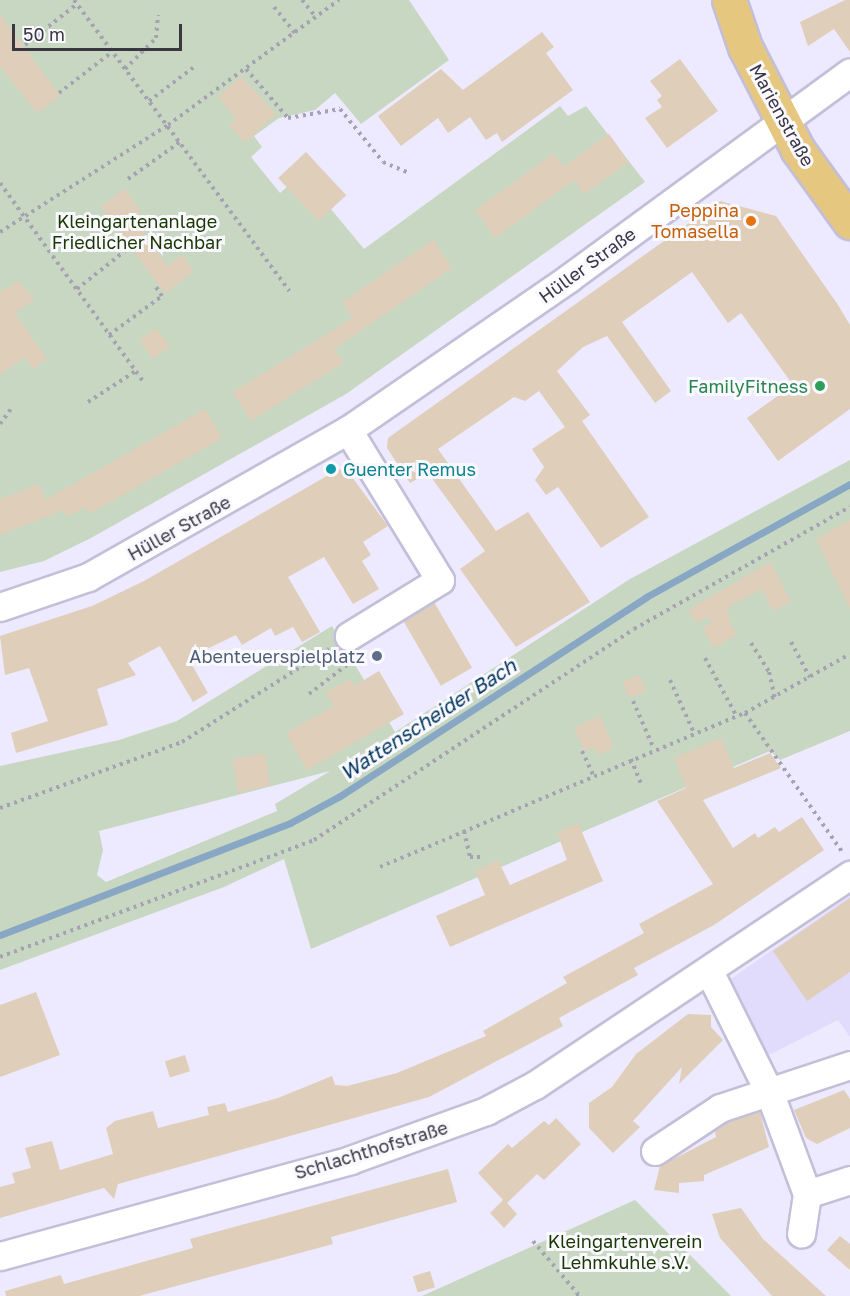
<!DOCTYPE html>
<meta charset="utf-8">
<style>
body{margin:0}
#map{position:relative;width:850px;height:1296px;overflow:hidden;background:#edeaff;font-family:"Golos Text",sans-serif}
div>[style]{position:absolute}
.built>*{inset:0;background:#e1dbfc}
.green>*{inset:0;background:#c8d7c1}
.stream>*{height:7px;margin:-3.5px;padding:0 3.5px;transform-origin:3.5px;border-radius:3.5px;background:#87a7c4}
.building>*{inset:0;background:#dfceb9;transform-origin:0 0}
.path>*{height:4px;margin-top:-2px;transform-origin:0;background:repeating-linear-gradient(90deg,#a5a2b3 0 3px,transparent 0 7.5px)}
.roads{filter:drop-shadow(2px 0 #c3bfd8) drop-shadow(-2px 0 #c3bfd8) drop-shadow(0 2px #c3bfd8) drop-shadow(0 -2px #c3bfd8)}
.minor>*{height:27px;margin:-13.5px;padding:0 13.5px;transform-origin:13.5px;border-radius:13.5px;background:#fff}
.major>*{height:33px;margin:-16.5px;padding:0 16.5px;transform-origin:16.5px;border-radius:16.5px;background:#e6c77f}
.dots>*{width:16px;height:16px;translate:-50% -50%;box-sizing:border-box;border:3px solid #faf9ff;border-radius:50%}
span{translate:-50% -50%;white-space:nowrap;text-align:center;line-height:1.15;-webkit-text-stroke:6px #faf9ff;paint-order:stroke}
.street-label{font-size:18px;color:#393741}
.food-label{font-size:18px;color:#c56008}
.right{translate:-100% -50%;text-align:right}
.park-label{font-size:18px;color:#193702}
.leisure-label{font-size:18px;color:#27864d}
.culture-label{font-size:18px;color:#0d838f}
.left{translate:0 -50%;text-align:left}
.service-label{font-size:18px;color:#4e5e75}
.water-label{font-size:20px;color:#00355b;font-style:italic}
.scale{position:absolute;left:12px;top:24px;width:170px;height:27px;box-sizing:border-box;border:3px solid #393741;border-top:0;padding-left:8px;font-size:18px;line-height:21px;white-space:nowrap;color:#393741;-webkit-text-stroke:4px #faf9ff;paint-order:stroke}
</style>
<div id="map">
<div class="built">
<div style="clip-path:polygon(850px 896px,850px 1037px,838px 1020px,763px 1058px,725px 983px)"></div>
</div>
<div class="green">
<div style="clip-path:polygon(0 0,409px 0,449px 60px,361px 124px,335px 93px,315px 110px,279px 118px,254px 136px,262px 147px,251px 157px,280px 193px,302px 174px,364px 249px,560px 106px,568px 116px,586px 106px,645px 182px,346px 394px,91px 538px,44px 561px,0 572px)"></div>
<div style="clip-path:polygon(evenodd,850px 460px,850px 731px,780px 760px,770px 751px,311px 949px,284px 859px,224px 887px,0 970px,0 766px,119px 740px,177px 721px,332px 626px,395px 732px,630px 579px,850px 460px,330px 771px,275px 804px,277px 811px,106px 882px,97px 875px,103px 850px,99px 831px,330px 771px)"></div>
<div style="clip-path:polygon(635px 1200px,731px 1296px,422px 1296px)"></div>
</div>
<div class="stream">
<div style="left:0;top:935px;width:311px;rotate:-21.1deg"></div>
<div style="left:290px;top:823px;width:57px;rotate:-28.4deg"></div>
<div style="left:340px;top:796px;width:365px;rotate:-33deg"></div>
<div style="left:646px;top:597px;width:233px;rotate:-29deg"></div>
</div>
<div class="building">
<div style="clip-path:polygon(845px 0,850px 0,850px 52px,834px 29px,808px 46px,800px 22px)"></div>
<div style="clip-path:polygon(0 14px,60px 96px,37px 113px,0 66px)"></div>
<div style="clip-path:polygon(542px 32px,554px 47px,546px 53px,573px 90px,502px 142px,497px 133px,486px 140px,470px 117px,448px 133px,438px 118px,401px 146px,378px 116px,441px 69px,463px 90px)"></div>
<div style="clip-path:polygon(680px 59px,718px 111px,667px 148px,645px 118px,662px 107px,657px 100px,662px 96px,650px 81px)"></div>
<div style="clip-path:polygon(241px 76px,276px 114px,245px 143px,229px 125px,236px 119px,218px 97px)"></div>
<div style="clip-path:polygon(609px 134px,629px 162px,584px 194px,574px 180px,495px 238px,475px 210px,554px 153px,564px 166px)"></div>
<div style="left:306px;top:152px;width:59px;height:38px;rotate:47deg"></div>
<div style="clip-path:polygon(125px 189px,142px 213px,134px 219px,167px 266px,182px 255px,194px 271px,165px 293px,100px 207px)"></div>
<div style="clip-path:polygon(720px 201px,776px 216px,838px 305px,850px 325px,850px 409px,778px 461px,747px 418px,793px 385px,741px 313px,728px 323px,692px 272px,622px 322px,671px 391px,655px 403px,607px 336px,583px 347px,557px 371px,590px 415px,582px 421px,649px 517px,601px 548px,558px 487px,546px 495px,535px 480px,544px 467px,532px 449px,565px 427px,539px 391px,525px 401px,514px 397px,438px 449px,496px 531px,528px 512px,590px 602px,516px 647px,460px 569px,485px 551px,428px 473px,410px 483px,387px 448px,388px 438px)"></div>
<div style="clip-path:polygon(433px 240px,452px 268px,334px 349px,343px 363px,251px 421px,233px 392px,353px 318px,342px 302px)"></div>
<div style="clip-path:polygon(18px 281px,35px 299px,15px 313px,47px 359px,33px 369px,24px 357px,0 375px,0 292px)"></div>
<div style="left:157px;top:328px;width:23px;height:21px;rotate:56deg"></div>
<div style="clip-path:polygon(205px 409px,222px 438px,89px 514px,85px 507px,67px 517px,63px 510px,0 535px,0 499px,39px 484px,45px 500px)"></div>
<div style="clip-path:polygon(339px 469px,349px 473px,388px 526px,363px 542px,371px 555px,362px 561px,379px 589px,353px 604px,324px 557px,288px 577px,320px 632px,302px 642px,293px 627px,275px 636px,271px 628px,242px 645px,236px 635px,188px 658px,208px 693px,193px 702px,160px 646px,128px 663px,136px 675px,97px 689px,108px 725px,16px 753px,11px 733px,48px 721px,29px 668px,5px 675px,0 636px,92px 606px,144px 581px)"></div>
<div style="clip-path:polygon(850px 520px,850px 609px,816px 539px)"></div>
<div style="clip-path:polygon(770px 562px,791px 601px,773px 611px,762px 589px,731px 605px,727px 612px,736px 635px,714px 648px,702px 629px,712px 623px,708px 617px,696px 623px,688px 610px)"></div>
<div style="left:434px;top:602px;width:76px;height:36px;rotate:60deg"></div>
<div style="clip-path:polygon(379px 671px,404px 714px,307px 770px,286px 733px,334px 706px,326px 692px,350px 679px,354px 686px)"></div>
<div style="left:639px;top:675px;width:17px;height:18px;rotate:66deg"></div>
<div style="clip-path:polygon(600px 716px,614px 748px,597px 755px,594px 747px,584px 751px,574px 727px)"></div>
<div style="clip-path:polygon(721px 738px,734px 768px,770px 753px,781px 768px,703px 800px,733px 848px,755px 833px,758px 838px,775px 827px,779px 832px,802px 817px,824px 850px,714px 925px,634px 968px,638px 975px,559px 1018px,563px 1026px,429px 1097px,118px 1184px,114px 1199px,104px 1188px,0 1218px,0 1187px,15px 1183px,12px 1173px,31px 1168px,25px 1148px,52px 1141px,60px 1170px,113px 1154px,106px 1128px,115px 1121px,153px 1111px,158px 1128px,209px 1115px,207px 1107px,225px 1103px,228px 1112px,278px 1098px,332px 1076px,335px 1085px,347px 1086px,397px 1073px,486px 1036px,483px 1031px,567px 983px,563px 977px,644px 933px,639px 924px,713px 884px,657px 801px,686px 788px,674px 758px)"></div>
<div style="left:264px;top:753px;width:33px;height:33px;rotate:78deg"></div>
<div style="clip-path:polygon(578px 823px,603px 881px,450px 947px,436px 916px,485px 895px,475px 871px,498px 860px,510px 885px,567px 860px,557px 832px)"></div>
<div style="clip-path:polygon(850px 898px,850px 972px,807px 1001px,773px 951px)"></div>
<div style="clip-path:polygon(36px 992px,60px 1055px,0 1077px,0 1005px)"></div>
<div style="clip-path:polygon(688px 1014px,711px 1015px,711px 1027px,723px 1040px,679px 1084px,682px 1067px,633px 1121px,640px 1127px,613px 1153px,589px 1128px,589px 1103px,612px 1087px,636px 1054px)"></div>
<div style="left:185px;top:1055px;width:17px;height:21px;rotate:73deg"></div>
<div style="clip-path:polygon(844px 1090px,850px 1099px,850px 1128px,817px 1144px,806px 1138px,794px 1110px)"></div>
<div style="clip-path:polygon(760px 1112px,769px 1147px,704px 1175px,704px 1181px,679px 1183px,679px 1193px,654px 1190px,660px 1166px,716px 1137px,715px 1131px,731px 1121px)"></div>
<div style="clip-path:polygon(556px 1118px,581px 1144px,544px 1180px,537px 1174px,507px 1203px,517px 1214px,504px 1228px,490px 1213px,503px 1200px,478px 1173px,508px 1144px,512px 1148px,544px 1121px,549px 1125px)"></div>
<div style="clip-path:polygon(448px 1169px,457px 1202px,331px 1237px,333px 1244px,139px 1296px,6px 1296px,5px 1291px,61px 1275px,64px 1284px,193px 1248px,190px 1239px)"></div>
<div style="clip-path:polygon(741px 1208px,763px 1239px,826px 1296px,772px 1296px,720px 1238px,712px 1214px)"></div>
<div style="clip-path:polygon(840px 1236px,850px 1244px,850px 1270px,827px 1250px)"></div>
<div style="left:430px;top:1271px;width:17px;height:18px;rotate:73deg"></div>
</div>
<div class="path">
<div style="left:74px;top:0;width:362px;rotate:53.5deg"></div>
<div style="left:302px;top:0;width:22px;rotate:51deg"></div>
<div style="left:274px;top:7px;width:33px;rotate:51deg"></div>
<div style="left:25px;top:45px;width:66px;rotate:-38.3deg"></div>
<div style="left:125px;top:69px;width:44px;rotate:-45deg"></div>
<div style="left:156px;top:38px;width:23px;rotate:-85deg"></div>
<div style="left:246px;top:69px;width:65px;rotate:49.4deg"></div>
<div style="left:288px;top:118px;width:53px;rotate:-9.8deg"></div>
<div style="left:340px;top:109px;width:68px;rotate:50.9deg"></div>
<div style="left:383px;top:162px;width:28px;rotate:23deg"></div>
<div style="left:59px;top:93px;width:67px;rotate:-37.7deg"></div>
<div style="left:149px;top:101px;width:56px;rotate:-37.1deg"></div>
<div style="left:128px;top:179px;width:64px;rotate:-35.4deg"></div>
<div style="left:0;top:183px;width:246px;rotate:54.2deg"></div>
<div style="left:0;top:232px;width:199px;rotate:-32.5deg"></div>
<div style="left:168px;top:125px;width:212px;rotate:-36.2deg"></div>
<div style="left:77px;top:289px;width:63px;rotate:-38.5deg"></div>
<div style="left:109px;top:335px;width:66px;rotate:-36.3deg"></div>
<div style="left:162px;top:296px;width:11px;rotate:-124deg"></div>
<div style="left:88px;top:402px;width:57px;rotate:-32.9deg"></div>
<div style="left:0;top:424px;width:19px;rotate:-54deg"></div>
<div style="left:791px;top:642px;width:40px;rotate:62deg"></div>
<div style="left:751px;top:643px;width:34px;rotate:58deg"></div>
<div style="left:769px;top:672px;width:26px;rotate:77deg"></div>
<div style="left:705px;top:658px;width:65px;rotate:61.5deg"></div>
<div style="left:670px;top:680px;width:58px;rotate:65.6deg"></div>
<div style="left:309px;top:694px;width:59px;rotate:-37.5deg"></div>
<div style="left:633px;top:701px;width:52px;rotate:66.4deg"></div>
<div style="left:745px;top:713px;width:120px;rotate:-29.3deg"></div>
<div style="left:582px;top:751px;width:26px;rotate:65deg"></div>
<div style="left:631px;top:759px;width:27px;rotate:68deg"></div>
<div style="left:0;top:808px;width:194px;rotate:-19.9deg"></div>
<div style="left:182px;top:742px;width:174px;rotate:-32.3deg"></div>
<div style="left:464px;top:831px;width:27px;rotate:77deg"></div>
<div style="left:470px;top:857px;width:11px"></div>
<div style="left:380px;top:867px;width:396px;rotate:-22.9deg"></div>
<div style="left:745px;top:713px;width:171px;rotate:55deg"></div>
<div style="left:0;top:957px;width:335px;rotate:-20.4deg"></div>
<div style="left:314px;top:840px;width:383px;rotate:-33.4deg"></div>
<div style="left:634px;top:629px;width:248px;rotate:-29.5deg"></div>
<div style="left:533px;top:1241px;width:70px;rotate:49.7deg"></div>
<div style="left:576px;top:1296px;width:4px"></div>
</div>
<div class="roads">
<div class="minor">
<div style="left:348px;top:430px;width:176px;rotate:58.5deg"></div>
<div style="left:440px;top:580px;width:107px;rotate:148.4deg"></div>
<div style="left:0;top:607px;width:93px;rotate:-18.8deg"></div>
<div style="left:88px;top:577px;width:299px;rotate:-29.5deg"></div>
<div style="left:348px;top:430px;width:268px;rotate:-34.5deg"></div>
<div style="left:569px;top:278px;width:348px;rotate:-36.2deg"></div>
<div style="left:709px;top:971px;width:137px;rotate:63.6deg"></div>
<div style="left:770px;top:1094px;width:107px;rotate:69.7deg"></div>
<div style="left:807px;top:1194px;width:40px;rotate:98.5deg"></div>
<div style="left:655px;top:1151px;width:78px;rotate:-33.5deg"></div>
<div style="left:720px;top:1108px;width:137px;rotate:-18.3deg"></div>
<div style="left:807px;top:1194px;width:45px;rotate:-18deg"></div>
<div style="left:0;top:1256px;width:363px;rotate:-15.3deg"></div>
<div style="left:350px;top:1160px;width:145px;rotate:-19.8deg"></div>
<div style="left:486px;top:1111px;width:55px;rotate:-28deg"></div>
<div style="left:535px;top:1085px;width:379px;rotate:-33.7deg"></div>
</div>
<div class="major">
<div style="left:729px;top:0;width:50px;rotate:71.2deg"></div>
<div style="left:745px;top:47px;width:116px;rotate:62.8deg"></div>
<div style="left:798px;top:150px;width:89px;rotate:54.2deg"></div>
</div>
</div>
<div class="dots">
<div style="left:751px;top:221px;background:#e8710a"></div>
<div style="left:820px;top:386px;background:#2e9e5b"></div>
<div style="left:331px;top:469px;background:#0f9aa8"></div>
<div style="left:377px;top:656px;background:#5c6f8a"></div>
</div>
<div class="street-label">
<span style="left:782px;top:115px;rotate:61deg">Marienstraße</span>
<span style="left:587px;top:265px;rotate:-36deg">Hüller Straße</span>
<span style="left:179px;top:528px;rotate:-29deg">Hüller Straße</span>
<span style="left:371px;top:1150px;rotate:-17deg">Schlachthofstraße</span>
</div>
<div class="food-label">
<span class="right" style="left:739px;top:221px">Peppina<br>Tomasella</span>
</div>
<div class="park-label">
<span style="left:137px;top:232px">Kleingartenanlage<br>Friedlicher Nachbar</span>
<span style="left:625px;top:1252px">Kleingartenverein<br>Lehmkuhle s.V.</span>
</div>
<div class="leisure-label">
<span class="right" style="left:808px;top:386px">FamilyFitness</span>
</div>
<div class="culture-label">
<span class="left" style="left:343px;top:469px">Guenter Remus</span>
</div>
<div class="service-label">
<span class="right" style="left:365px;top:656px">Abenteuerspielplatz</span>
</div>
<div class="water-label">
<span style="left:428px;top:719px;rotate:-33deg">Wattenscheider Bach</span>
</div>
<div class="scale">50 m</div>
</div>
